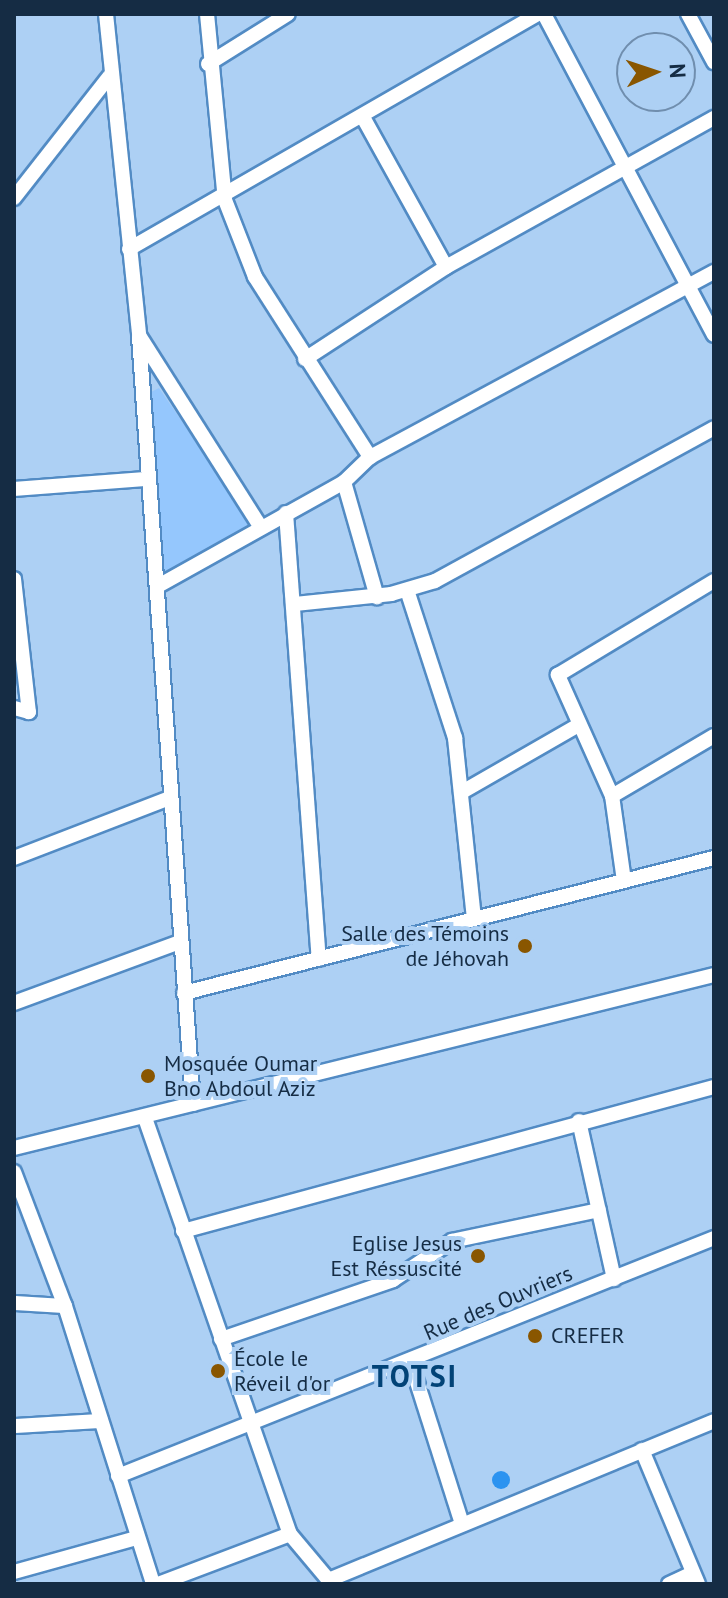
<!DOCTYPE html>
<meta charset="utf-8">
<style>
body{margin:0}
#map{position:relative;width:728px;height:1598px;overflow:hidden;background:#add0f4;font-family:"PT Sans",sans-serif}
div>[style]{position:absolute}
.built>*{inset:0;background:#95c7fd}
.water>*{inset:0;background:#2c93f0}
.round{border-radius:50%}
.roads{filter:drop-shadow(2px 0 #528bc4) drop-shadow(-2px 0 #528bc4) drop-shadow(0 2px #528bc4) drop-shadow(0 -2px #528bc4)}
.street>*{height:14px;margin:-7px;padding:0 7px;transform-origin:7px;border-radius:7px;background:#fff}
.dots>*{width:22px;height:22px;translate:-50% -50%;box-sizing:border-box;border:4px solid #add0f4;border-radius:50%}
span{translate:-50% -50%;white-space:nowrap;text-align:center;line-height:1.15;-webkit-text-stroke:8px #add0f4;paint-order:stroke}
.poi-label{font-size:22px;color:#152c44}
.right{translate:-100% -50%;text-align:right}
.left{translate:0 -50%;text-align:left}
.street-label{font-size:22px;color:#152c44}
.district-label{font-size:30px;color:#024377;font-weight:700;letter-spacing:2px}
.frame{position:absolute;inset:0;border:16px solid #152c44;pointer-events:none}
.north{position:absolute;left:616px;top:32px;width:80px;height:80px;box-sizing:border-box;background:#add0f4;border:2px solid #708eae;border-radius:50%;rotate:87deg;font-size:22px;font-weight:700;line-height:32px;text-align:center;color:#152c44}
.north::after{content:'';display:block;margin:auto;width:28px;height:36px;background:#895600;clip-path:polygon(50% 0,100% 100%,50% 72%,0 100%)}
</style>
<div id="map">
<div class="built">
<div style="clip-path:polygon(159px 388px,253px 525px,164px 574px,145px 395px)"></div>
</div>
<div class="water">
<div class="round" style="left:492px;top:1471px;width:18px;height:18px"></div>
</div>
<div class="roads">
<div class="street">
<div style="left:106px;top:14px;width:324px;rotate:84.1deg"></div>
<div style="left:139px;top:336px;width:770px;rotate:85.98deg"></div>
<div style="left:207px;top:14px;width:187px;rotate:84.5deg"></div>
<div style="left:225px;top:200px;width:83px;rotate:68.7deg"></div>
<div style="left:255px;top:277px;width:214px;rotate:57.4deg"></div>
<div style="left:544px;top:14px;width:363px;rotate:62.1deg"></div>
<div style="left:688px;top:14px;width:55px;rotate:61.6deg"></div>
<div style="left:208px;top:64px;width:94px;rotate:-32deg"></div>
<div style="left:364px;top:119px;width:169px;rotate:61deg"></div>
<div style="left:14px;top:198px;width:154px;rotate:-51.9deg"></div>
<div style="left:129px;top:249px;width:471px;rotate:-29.9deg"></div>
<div style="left:140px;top:337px;width:224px;rotate:57.6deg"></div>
<div style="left:305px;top:359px;width:168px;rotate:-33.1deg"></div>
<div style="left:446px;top:267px;width:307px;rotate:-29.1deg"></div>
<div style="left:344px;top:482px;width:120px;rotate:74deg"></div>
<div style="left:14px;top:489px;width:131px;rotate:-4.4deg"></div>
<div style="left:286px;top:513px;width:447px;rotate:85.8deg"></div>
<div style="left:14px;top:579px;width:134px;rotate:83.6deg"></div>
<div style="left:29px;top:712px;width:16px;rotate:-165deg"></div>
<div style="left:158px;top:586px;width:213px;rotate:-29.2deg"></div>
<div style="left:344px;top:482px;width:36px;rotate:-44deg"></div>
<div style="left:370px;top:457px;width:391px;rotate:-28.3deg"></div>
<div style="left:407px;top:590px;width:156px;rotate:72deg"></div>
<div style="left:455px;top:738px;width:181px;rotate:84deg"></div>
<div style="left:295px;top:604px;width:97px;rotate:-5.9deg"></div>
<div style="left:391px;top:594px;width:46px;rotate:-16.5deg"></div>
<div style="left:435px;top:581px;width:318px;rotate:-28.7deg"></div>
<div style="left:462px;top:792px;width:133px;rotate:-29.9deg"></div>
<div style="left:612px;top:796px;width:118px;rotate:-30.5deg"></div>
<div style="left:14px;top:858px;width:164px;rotate:-21.1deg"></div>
<div style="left:624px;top:881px;width:86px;rotate:-98deg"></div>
<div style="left:612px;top:796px;width:133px;rotate:-114.1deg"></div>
<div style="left:558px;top:675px;width:182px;rotate:-31.1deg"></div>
<div style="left:184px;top:993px;width:547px;rotate:-14.29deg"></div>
<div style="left:14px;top:1003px;width:174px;rotate:-20.2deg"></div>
<div style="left:145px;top:1118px;width:441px;rotate:70.8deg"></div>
<div style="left:290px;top:1534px;width:65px;rotate:50deg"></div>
<div style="left:579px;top:1121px;width:162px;rotate:77.5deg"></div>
<div style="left:14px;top:1148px;width:721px;rotate:-13.88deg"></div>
<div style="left:14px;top:1172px;width:143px;rotate:69.2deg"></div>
<div style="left:65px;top:1306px;width:292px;rotate:72.4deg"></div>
<div style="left:183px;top:1231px;width:550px;rotate:-15.17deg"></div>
<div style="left:14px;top:1303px;width:51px;rotate:3.4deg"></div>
<div style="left:221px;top:1339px;width:182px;rotate:-18.9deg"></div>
<div style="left:393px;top:1280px;width:71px;rotate:-33.5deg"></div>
<div style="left:452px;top:1241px;width:150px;rotate:-11.9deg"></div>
<div style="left:411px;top:1363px;width:169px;rotate:72.4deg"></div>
<div style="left:14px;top:1426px;width:87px;rotate:-3.3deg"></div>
<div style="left:642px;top:1450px;width:145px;rotate:67.3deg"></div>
<div style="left:118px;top:1476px;width:642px;rotate:-21.77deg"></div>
<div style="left:14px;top:1572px;width:128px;rotate:-15.5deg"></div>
<div style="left:331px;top:1579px;width:414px;rotate:-22.4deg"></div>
<div style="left:158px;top:1584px;width:141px;rotate:-20.7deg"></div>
<div style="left:669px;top:1584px;width:26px;rotate:-25deg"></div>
</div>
</div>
<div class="dots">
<div style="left:525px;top:946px;background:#895600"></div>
<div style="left:148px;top:1076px;background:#895600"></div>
<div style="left:478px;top:1256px;background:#895600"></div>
<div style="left:535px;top:1336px;background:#895600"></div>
<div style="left:218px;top:1371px;background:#895600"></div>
</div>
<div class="poi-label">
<span class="right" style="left:509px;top:946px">Salle des Témoins<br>de Jéhovah</span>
<span class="left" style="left:164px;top:1076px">Mosquée Oumar<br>Bno Abdoul Aziz</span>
<span class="right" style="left:462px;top:1256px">Eglise Jesus<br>Est Réssuscité</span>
<span class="left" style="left:551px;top:1336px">CREFER</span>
<span class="left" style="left:234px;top:1371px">École le<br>Réveil d'or</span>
</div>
<div class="street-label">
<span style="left:498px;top:1303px;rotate:-23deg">Rue des Ouvriers</span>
</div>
<div class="district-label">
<span style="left:415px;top:1376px">TOTSI</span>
</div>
<div class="frame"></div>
<div class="north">N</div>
</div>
